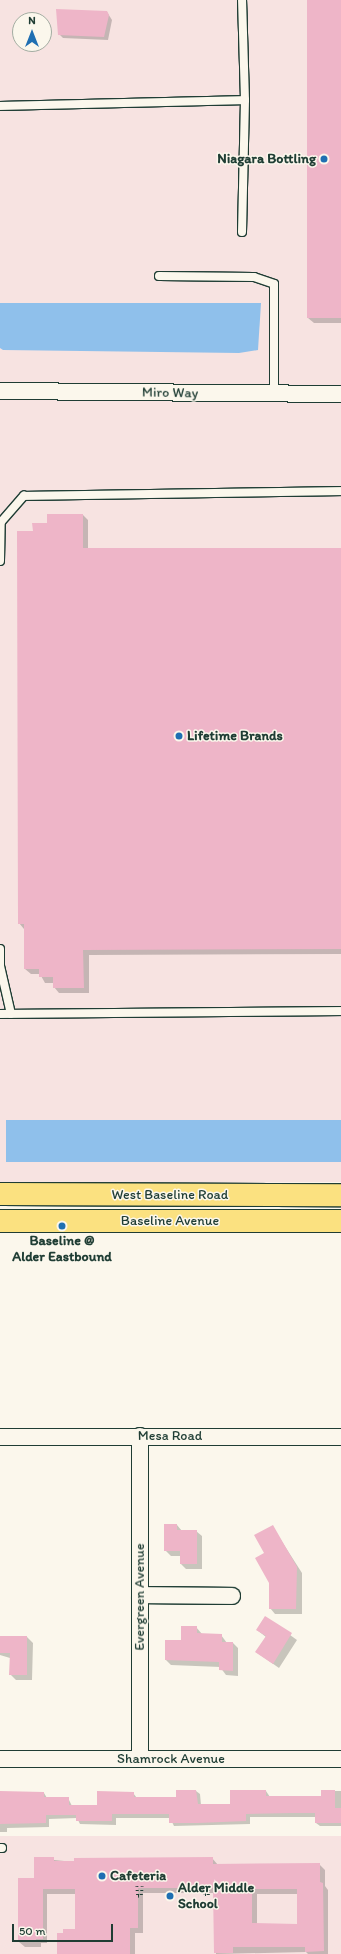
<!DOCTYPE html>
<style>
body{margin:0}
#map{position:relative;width:341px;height:1954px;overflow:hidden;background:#fbf7ec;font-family:Itim,sans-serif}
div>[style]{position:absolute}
.built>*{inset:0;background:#f7e3e1;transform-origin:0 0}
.water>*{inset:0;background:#8fc0eb;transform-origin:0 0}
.shadow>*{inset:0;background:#0003}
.building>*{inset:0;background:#eeb5c8;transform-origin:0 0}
.path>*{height:2.5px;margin-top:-1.25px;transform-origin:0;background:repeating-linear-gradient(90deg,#1f3d34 0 1px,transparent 0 4px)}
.roads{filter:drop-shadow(1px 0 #1f3d34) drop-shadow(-1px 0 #1f3d34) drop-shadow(0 1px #1f3d34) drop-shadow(0 -1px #1f3d34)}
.lane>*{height:8px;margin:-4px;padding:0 4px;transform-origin:4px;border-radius:4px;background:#fbf7ec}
.street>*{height:16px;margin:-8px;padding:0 8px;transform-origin:8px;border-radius:8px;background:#fbf7ec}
.primary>*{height:22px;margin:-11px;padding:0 11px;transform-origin:11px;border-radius:11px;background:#fbe180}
.dots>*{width:11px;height:11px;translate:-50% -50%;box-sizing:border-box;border:2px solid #fbf7ec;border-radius:50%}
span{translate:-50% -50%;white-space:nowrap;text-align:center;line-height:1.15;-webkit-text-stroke:3px #fbf7ec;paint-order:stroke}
.poi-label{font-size:14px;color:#1f3d34;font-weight:700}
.right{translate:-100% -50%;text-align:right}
.left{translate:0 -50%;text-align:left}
.street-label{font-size:14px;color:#1f3d34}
.north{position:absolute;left:12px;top:12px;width:40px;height:40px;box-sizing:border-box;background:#fbf7ec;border:1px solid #a3ada2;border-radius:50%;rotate:0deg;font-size:11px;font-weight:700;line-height:16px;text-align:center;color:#1f3d34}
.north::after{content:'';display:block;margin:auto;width:14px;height:18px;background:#1f6fb2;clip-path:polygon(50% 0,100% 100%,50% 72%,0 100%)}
.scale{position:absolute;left:12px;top:1924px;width:101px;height:18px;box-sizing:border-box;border:2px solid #1f3d34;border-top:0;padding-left:5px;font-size:12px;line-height:14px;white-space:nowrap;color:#1f3d34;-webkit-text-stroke:3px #fbf7ec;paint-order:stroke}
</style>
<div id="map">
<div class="built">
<div style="clip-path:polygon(evenodd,0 0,341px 0,341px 1182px,0 1184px,0 0,20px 20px,44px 20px,44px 44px,20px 44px,20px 20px)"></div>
<div style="left:341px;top:1836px;width:118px;height:341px;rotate:90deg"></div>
</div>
<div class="water">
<div style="clip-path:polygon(0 303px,261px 303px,258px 350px,239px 353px,3px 350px,0 348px)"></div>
<div style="left:341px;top:1120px;width:42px;height:335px;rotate:90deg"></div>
</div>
<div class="shadow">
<div style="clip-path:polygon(308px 0,341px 0,341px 323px,314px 323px,308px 318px)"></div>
<div style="clip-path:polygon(107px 12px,112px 20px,108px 40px,63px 38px,59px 34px)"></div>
<div style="clip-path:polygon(83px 515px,88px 520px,88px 549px,341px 549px,341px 954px,89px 955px,89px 993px,59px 993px,54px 987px,54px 983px,45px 983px,40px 974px,31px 974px,25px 969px,24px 929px,19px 923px,34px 532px,48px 524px)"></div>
<div style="clip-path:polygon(177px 1525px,182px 1531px,196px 1531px,202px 1536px,202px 1569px,186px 1569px,181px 1564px,181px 1556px,171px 1556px,165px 1550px)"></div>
<div style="clip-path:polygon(272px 1526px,302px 1573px,302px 1614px,275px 1614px,270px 1608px,270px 1582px,266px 1553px)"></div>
<div style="clip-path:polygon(265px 1617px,297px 1640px,279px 1668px,256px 1652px,266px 1637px,257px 1630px)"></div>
<div style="clip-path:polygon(196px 1627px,202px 1634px,221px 1635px,227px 1643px,233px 1643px,238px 1648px,238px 1676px,226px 1675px,220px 1667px,171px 1665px,166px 1660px)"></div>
<div style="clip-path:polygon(0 1637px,27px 1637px,33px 1643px,32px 1680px,16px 1680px,10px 1674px,10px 1658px,0 1655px)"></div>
<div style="clip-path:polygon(196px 1791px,200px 1794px,201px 1805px,231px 1805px,231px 1791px,266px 1791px,270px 1797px,322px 1797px,322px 1791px,341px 1791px,341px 1826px,320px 1826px,316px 1823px,316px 1817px,250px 1817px,250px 1824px,174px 1826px,170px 1818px,116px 1818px,116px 1825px,80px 1824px,77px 1818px,49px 1819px,49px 1827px,7px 1828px,7px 1832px,0 1832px,0 1792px,44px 1793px,47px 1798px,68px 1798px,72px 1806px,98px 1806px,133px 1793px,137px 1798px,176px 1798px)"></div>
<div style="clip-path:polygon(evenodd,35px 1858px,74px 1862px,212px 1858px,218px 1865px,319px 1864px,325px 1870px,325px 1886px,328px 1890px,328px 1954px,308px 1954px,306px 1952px,216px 1954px,214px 1893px,143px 1893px,143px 1933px,135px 1933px,135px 1954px,58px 1954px,64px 1934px,76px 1930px,76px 1894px,47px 1894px,47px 1943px,41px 1943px,41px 1947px,25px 1947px,19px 1942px,35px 1879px,35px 1858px,257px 1894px,298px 1894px,298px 1925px,257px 1924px,257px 1894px)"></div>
</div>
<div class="building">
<div style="left:307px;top:0;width:34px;height:318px"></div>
<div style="clip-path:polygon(56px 9px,107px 11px,109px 15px,104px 37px,58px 35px)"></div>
<div style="clip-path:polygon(47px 514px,83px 514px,83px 548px,341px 548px,341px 949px,83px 950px,84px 988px,53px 988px,53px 977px,39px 977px,39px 969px,24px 969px,24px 924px,18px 924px,17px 531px,33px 531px,32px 523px,47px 523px)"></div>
<div style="clip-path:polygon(164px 1524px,177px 1524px,177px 1530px,197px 1530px,197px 1564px,180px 1564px,180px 1551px,164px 1551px)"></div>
<div style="clip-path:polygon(273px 1525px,297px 1567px,296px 1609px,269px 1609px,269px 1583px,255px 1558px,264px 1553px,254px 1535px)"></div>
<div style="clip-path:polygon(265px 1616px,292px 1633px,273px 1664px,255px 1652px,266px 1636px,256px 1630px)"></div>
<div style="clip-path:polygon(181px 1626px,197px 1626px,197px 1633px,222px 1634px,222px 1642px,233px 1642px,233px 1671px,219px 1670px,219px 1662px,165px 1660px,165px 1640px,181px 1640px)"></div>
<div style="clip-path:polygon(0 1636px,27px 1636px,27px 1675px,9px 1675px,10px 1653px,0 1653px)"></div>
<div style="clip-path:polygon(176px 1790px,196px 1790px,198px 1804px,230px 1804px,230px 1790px,266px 1790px,266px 1796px,321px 1796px,321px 1790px,335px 1790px,335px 1808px,341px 1808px,341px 1823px,315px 1823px,315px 1813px,291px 1813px,246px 1814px,246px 1821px,197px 1823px,169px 1823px,169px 1814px,112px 1814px,112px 1821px,76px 1821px,76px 1815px,46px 1815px,46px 1823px,0 1824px,0 1791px,44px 1792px,44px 1797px,69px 1797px,69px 1805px,97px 1805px,97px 1791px,134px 1792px,134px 1797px,176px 1797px)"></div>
<div style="clip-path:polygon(evenodd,34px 1857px,54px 1857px,54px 1861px,74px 1861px,74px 1858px,213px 1857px,213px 1864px,320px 1863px,320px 1882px,323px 1883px,324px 1951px,305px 1952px,305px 1947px,233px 1947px,233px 1953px,214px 1953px,213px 1888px,138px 1888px,138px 1928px,130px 1928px,130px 1954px,57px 1954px,57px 1933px,63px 1933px,63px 1929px,75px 1929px,75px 1889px,43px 1889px,43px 1939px,36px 1939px,36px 1942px,18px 1942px,18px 1878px,34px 1878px,34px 1857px,252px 1889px,297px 1889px,297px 1924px,252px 1923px,252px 1889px)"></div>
</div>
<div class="path">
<div style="left:137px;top:1886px;width:10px;rotate:84deg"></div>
<div style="left:138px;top:1896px;width:3px;rotate:-18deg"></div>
<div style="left:141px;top:1895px;width:9px;rotate:-84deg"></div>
<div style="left:205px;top:1886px;width:8px;rotate:90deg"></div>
<div style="left:205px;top:1894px;width:3px;rotate:18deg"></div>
<div style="left:208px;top:1895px;width:9px;rotate:-90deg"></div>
</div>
<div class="roads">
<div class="lane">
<div style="left:0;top:106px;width:245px;rotate:-1.4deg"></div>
<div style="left:242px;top:232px;width:132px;rotate:-88.7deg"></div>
<div style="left:245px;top:100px;width:100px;rotate:-91.7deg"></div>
<div style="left:159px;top:276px;width:95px;rotate:0.6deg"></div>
<div style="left:254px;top:277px;width:21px;rotate:19deg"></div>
<div style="left:274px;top:284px;width:110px;rotate:90deg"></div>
<div style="left:0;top:561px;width:39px;rotate:-89deg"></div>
<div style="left:1px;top:522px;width:35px;rotate:-49deg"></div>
<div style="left:24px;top:496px;width:317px;rotate:-0.9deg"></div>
<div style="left:0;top:949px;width:17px;rotate:90deg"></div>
<div style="left:0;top:966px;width:49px;rotate:77.1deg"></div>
<div style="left:0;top:1014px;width:341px;rotate:-0.5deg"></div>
<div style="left:0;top:1848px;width:2px"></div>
</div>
<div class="street">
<div style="left:0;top:391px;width:341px;rotate:0.5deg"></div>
<div style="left:0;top:1437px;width:341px"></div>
<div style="left:140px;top:1595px;width:92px;rotate:0.6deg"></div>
<div style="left:0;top:1759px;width:341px"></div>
<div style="left:140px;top:1759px;width:323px;rotate:-90deg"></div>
</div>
<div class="primary">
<div style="left:0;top:1194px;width:341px;rotate:0.2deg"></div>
<div style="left:0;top:1221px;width:341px"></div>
</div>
</div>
<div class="dots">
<div style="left:324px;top:159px;background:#1f6fb2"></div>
<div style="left:179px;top:736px;background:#1f6fb2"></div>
<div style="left:62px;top:1226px;background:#1f6fb2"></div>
<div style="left:102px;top:1876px;background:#1f6fb2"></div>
<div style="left:170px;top:1896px;background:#1f6fb2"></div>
</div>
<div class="poi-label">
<span class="right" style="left:316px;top:159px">Niagara Bottling</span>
<span class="left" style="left:187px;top:736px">Lifetime Brands</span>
<span style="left:62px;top:1249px">Baseline @<br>Alder Eastbound</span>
<span class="left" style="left:110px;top:1876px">Cafeteria</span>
<span class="left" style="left:178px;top:1896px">Alder Middle<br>School</span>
</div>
<div class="street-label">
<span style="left:170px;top:393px;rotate:1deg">Miro Way</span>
<span style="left:170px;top:1195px">West Baseline Road</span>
<span style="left:170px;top:1221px">Baseline Avenue</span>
<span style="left:170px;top:1436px">Mesa Road</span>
<span style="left:140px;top:1597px;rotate:-90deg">Evergreen Avenue</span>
<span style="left:171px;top:1759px">Shamrock Avenue</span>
</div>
<div class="north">N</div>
<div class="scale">50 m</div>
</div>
